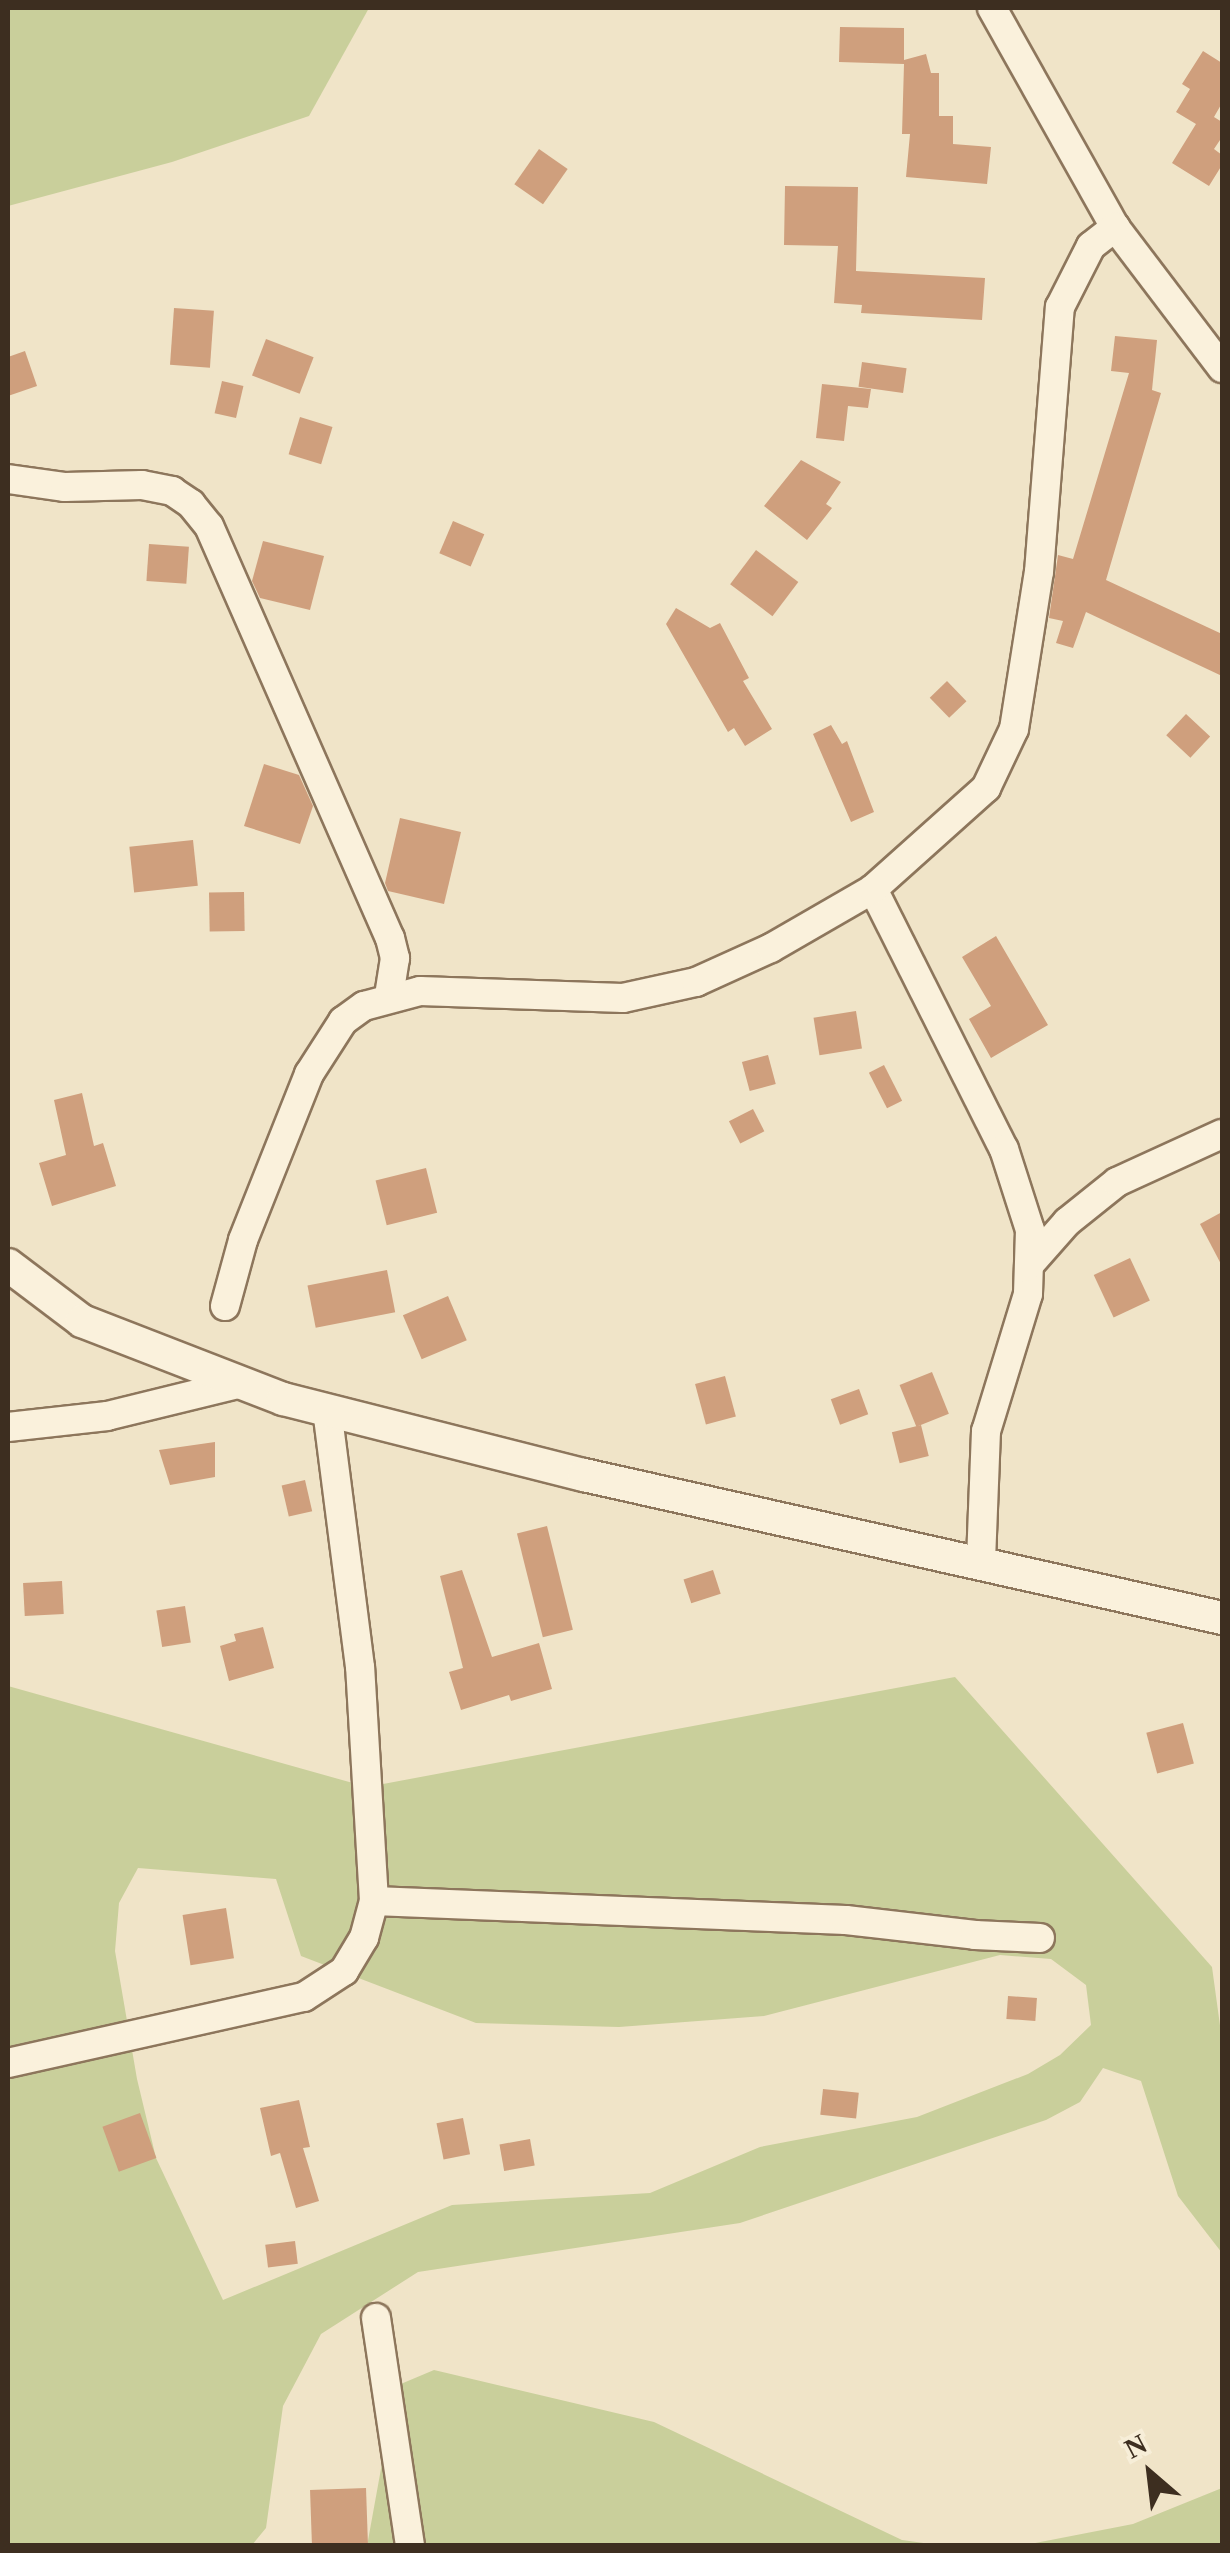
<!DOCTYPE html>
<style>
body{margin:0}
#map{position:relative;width:1230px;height:2553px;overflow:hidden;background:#f0e4c8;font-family:"Times New Roman",serif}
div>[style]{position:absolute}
.green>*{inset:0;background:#c9cf9b}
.building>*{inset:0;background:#cf9f7d;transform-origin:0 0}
.roads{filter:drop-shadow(2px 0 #8d765c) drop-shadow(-2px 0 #8d765c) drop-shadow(0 2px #8d765c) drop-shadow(0 -2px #8d765c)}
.minor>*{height:28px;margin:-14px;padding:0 14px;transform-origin:14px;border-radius:14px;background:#faf1dc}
.tertiary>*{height:32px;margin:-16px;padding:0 16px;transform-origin:16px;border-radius:16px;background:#faf1dc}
span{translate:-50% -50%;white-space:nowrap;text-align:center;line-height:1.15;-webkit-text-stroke:10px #f7eed8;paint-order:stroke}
.frame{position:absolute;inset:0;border:10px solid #3d2e20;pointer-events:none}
.north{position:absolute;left:1100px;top:2423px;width:100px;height:100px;-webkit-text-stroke:8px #f7eed8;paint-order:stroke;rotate:332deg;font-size:28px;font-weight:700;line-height:40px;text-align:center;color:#3d2e20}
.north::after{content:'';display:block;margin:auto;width:35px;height:45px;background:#3d2e20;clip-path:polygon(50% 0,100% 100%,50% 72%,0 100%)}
</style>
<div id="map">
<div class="green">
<div style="clip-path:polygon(8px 8px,369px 8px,309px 116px,172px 162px,8px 206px)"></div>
<div style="clip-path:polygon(evenodd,955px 1677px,1212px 1967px,1222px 2040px,1222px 2253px,1178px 2196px,1141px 2081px,1103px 2068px,1080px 2102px,1046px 2120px,740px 2223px,418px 2272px,321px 2334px,283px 2406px,266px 2528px,252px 2545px,8px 2545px,8px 1686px,367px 1787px,955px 1677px,138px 1868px,276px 1879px,301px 1956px,476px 2023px,619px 2027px,764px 2016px,1000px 1955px,1051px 1959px,1086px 1985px,1091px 2025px,1060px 2055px,1028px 2074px,917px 2117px,760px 2147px,650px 2193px,452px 2205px,223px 2300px,156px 2158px,137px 2079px,115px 1951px,119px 1903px,138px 1868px)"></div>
<div style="clip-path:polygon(434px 2370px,654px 2422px,902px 2540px,938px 2545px,367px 2546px,396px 2386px)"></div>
<div style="clip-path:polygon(1222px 2488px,1222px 2545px,1025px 2545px,1133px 2524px)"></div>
</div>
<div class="building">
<div style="clip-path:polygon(840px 27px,904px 28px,904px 60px,926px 54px,931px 73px,939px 73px,939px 116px,953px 116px,953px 144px,991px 147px,987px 184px,906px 177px,910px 134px,902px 134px,904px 64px,839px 62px)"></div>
<div style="clip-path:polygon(1203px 51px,1222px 63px,1222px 103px,1214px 117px,1222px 122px,1222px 137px,1214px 149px,1222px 155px,1222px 165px,1209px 186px,1172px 163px,1196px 124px,1176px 112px,1190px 89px,1182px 84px)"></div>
<div style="left:539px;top:149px;width:35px;height:43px;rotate:35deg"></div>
<div style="clip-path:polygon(785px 186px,858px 187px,856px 271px,985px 278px,982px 320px,861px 313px,862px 305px,834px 303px,838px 246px,784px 245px)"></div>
<div style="left:174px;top:308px;width:40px;height:57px;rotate:4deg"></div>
<div style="clip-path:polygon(1115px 336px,1157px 340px,1152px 390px,1161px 393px,1106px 580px,1222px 634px,1222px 676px,1086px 612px,1073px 648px,1056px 643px,1063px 621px,1049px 618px,1058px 555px,1073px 559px,1129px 373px,1111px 371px)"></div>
<div style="left:266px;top:339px;width:51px;height:39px;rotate:21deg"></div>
<div style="clip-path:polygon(25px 351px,37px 386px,8px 396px,8px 357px)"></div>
<div style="left:862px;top:362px;width:45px;height:25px;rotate:8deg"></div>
<div style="left:222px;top:381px;width:22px;height:33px;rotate:13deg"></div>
<div style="clip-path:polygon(822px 384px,871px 389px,868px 408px,848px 406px,844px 441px,816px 438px)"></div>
<div style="left:300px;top:417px;width:34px;height:39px;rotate:17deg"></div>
<div style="clip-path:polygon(801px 460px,841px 482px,826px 504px,832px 508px,807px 540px,764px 506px)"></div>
<div style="left:453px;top:521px;width:34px;height:35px;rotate:23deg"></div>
<div style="clip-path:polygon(263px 541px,324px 556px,310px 610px,260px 598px,252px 581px)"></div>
<div style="left:149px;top:544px;width:40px;height:37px;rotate:4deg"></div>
<div style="left:756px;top:550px;width:53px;height:43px;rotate:37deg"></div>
<div style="clip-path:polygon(676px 608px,710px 628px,720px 623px,749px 678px,743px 681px,772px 729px,745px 746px,734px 728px,728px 732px,666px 624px)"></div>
<div style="left:947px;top:681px;width:28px;height:24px;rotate:46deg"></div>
<div style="left:1186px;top:714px;width:33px;height:29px;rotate:43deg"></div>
<div style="clip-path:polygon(831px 725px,842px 744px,847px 741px,874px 812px,851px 822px,813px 734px)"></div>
<div style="clip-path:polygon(264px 764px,299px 775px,313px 806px,300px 844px,244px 826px)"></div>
<div style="clip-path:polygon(400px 818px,461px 832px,444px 904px,388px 891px,385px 883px)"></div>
<div style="left:193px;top:840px;width:46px;height:64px;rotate:84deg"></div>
<div style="left:244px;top:892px;width:39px;height:35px;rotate:89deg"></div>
<div style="clip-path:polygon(996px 936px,1048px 1025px,991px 1058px,969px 1019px,991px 1006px,962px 957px)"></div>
<div style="left:856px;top:1011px;width:38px;height:43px;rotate:81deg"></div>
<div style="left:768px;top:1055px;width:30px;height:27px;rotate:75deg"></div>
<div style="left:884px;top:1065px;width:40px;height:17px;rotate:63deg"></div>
<div style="clip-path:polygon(82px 1093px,94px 1146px,103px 1143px,116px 1186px,52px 1206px,39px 1163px,66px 1155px,54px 1100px)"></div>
<div style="left:753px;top:1109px;width:25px;height:27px;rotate:63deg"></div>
<div style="left:426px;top:1168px;width:46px;height:52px;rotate:76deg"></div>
<div style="clip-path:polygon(1222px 1212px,1222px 1266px,1200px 1224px)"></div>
<div style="left:1130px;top:1258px;width:47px;height:40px;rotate:65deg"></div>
<div style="left:387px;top:1270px;width:43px;height:81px;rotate:79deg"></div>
<div style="left:448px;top:1296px;width:48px;height:49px;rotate:67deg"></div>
<div style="left:932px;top:1372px;width:45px;height:35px;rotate:68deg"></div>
<div style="left:725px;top:1376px;width:42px;height:31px;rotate:75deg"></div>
<div style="left:859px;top:1389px;width:27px;height:30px;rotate:70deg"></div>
<div style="left:921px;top:1425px;width:32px;height:30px;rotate:76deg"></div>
<div style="clip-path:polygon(215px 1442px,215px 1477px,170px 1485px,159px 1450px)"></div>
<div style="left:305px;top:1480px;width:32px;height:24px;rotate:77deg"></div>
<div style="left:547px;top:1526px;width:107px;height:31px;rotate:76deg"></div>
<div style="clip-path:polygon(462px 1570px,492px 1657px,539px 1643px,552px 1689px,511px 1701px,509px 1695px,461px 1710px,449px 1672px,463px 1668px,440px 1576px)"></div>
<div style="left:713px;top:1570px;width:25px;height:31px;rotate:72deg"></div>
<div style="left:62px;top:1581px;width:33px;height:39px;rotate:87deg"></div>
<div style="left:185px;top:1606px;width:37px;height:29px;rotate:81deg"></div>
<div style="clip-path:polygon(263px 1627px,274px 1668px,229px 1681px,220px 1646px,236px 1641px,234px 1634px)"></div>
<div style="left:1183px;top:1723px;width:42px;height:38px;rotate:75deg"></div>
<div style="left:226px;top:1908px;width:51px;height:44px;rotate:81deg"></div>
<div style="left:1008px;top:1996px;width:29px;height:23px;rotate:4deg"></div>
<div style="left:823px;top:2089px;width:36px;height:26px;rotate:6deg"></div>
<div style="clip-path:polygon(299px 2100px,310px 2147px,303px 2148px,319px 2201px,296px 2208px,280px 2153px,271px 2156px,260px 2108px)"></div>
<div style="left:140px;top:2113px;width:48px;height:40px;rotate:70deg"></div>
<div style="left:463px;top:2118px;width:37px;height:27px;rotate:79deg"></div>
<div style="left:530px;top:2139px;width:27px;height:31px;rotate:80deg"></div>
<div style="left:295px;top:2241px;width:23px;height:30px;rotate:83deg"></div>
<div style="left:366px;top:2488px;width:58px;height:56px;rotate:88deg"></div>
</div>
<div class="roads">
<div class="minor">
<div style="left:992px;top:8px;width:251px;rotate:60.7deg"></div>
<div style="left:1115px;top:227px;width:177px;rotate:52.8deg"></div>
<div style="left:8px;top:479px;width:58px;rotate:8deg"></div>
<div style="left:65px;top:487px;width:77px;rotate:-1.5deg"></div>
<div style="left:142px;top:485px;width:31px;rotate:11deg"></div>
<div style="left:172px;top:491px;width:23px;rotate:34deg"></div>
<div style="left:191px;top:504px;width:28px;rotate:51deg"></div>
<div style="left:209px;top:526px;width:450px;rotate:66.3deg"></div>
<div style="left:390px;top:938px;width:21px;rotate:76deg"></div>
<div style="left:395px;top:958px;width:39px;rotate:99deg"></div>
<div style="left:873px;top:889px;width:291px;rotate:63.3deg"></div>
<div style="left:1004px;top:1149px;width:85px;rotate:72.2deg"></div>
<div style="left:1030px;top:1230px;width:64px;rotate:91.8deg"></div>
<div style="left:1028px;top:1294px;width:143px;rotate:107deg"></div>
<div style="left:986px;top:1431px;width:130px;rotate:92.2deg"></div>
<div style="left:1030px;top:1264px;width:56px;rotate:-48.6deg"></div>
<div style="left:1067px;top:1222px;width:64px;rotate:-38.7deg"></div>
<div style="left:1117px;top:1182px;width:115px;rotate:-24.6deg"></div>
<div style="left:225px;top:1306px;width:68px;rotate:-74.7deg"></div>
<div style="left:243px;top:1240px;width:179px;rotate:-68.3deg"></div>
<div style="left:309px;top:1074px;width:63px;rotate:-57.3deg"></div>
<div style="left:343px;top:1021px;width:26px;rotate:-36deg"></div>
<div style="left:364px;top:1006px;width:58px;rotate:-15deg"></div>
<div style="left:420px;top:991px;width:203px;rotate:2deg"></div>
<div style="left:623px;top:998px;width:75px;rotate:-12.4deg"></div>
<div style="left:696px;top:982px;width:82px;rotate:-24.4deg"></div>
<div style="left:771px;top:948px;width:118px;rotate:-30deg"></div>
<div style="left:873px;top:889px;width:152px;rotate:-41.8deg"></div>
<div style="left:986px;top:788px;width:65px;rotate:-64.6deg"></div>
<div style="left:1014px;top:729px;width:159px;rotate:-81deg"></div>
<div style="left:1039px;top:572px;width:266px;rotate:-85.5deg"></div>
<div style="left:1060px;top:307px;width:68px;rotate:-63.1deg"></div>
<div style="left:1091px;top:246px;width:31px;rotate:-38deg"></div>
<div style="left:8px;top:1427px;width:100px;rotate:-6.3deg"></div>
<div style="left:107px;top:1416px;width:134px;rotate:-13.8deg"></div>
<div style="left:374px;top:1901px;width:472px;rotate:2.3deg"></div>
<div style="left:846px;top:1920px;width:130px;rotate:6.6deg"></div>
<div style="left:975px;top:1935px;width:65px;rotate:2.6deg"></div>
<div style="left:8px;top:2063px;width:303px;rotate:-12.6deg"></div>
<div style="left:304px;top:1997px;width:48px;rotate:-33deg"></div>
<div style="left:344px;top:1971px;width:39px;rotate:-59deg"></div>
<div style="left:364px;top:1938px;width:38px;rotate:-75deg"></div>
<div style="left:374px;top:1901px;width:234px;rotate:-93.4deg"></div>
<div style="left:360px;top:1667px;width:260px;rotate:-97.3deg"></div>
<div style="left:376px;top:2318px;width:231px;rotate:81.5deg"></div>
</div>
<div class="tertiary">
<div style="left:8px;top:1265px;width:93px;rotate:37.1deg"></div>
<div style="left:82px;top:1321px;width:216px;rotate:21.2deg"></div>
<div style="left:283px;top:1399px;width:310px;rotate:14.2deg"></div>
<div style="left:584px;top:1475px;width:654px;rotate:12.63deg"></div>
</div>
</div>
<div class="frame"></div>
<div class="north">N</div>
</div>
